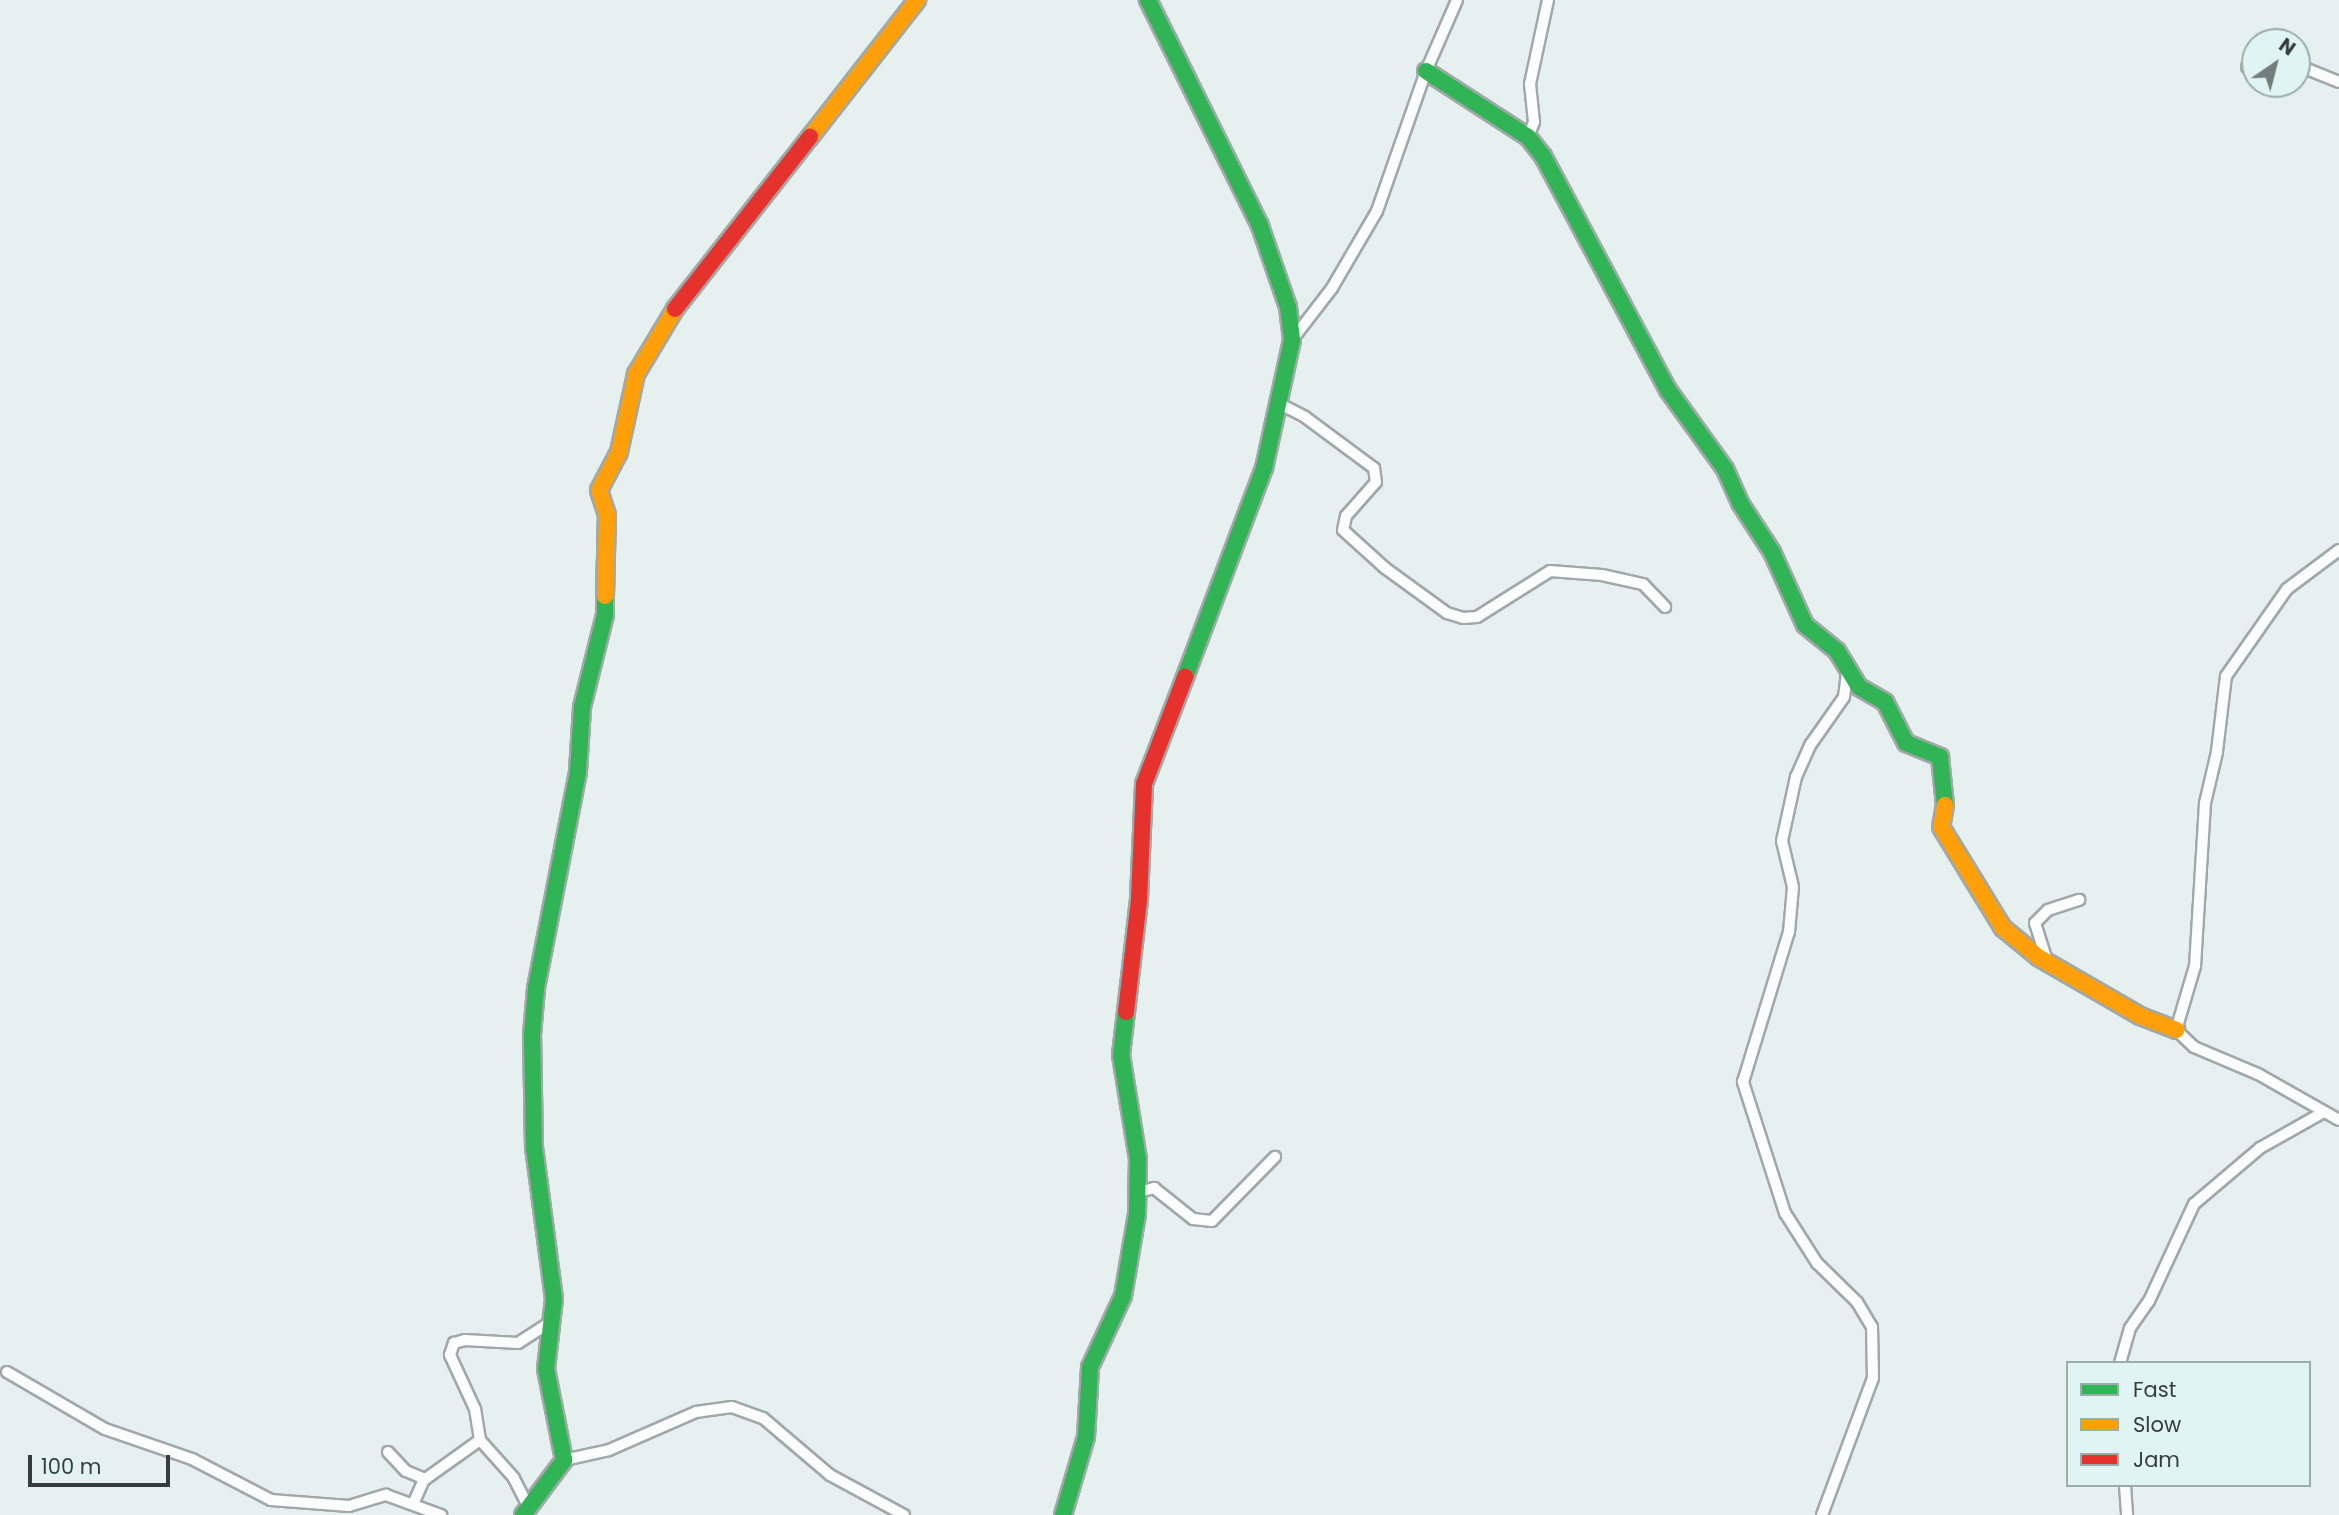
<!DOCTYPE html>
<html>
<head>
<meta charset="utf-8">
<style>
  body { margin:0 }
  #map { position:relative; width:2339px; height:1515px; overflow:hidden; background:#e5f0ef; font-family:Poppins,sans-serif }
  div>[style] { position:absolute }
  .roads { filter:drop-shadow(2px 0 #a0a8a8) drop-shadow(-2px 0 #a0a8a8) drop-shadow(0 2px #a0a8a8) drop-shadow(0 -2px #a0a8a8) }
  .street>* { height:10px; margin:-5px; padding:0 5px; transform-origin:5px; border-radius:5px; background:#fbfdfd }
  .fast>* { height:16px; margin:-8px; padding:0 8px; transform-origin:8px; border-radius:8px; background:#30b455 }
  .slow>* { height:16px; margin:-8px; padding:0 8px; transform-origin:8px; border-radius:8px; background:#ff9f0a }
  .jam>* { height:16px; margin:-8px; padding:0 8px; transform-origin:8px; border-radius:8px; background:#e5322d }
  span { translate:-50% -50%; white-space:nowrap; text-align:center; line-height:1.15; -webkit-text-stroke:7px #e0f5f3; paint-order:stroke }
  .legend { position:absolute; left:2066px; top:1361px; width:245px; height:126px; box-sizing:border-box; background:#e0f5f3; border:2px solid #9cacaa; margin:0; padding:9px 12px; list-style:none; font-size:21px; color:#353e3d }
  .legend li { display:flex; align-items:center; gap:14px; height:35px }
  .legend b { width:35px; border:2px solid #9cacaa }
  .north { position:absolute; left:2241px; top:28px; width:70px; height:70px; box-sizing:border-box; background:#e0f5f3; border:2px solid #9cacaa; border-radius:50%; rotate:35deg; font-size:19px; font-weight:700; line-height:28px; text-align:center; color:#353e3d }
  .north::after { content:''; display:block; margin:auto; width:24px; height:32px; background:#737c7b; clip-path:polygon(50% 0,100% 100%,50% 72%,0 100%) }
  .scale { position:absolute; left:28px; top:1455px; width:142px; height:32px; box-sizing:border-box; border:4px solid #353e3d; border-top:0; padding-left:9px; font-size:21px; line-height:24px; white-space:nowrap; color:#353e3d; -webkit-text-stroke:5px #e0f5f3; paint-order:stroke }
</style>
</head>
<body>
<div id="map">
  <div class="roads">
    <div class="street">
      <div style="left:2297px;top:65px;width:45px;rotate:22deg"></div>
      <div style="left:2247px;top:67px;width:9px;rotate:-32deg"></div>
      <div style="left:1528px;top:137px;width:16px;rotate:-68deg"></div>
      <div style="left:1534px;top:122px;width:38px;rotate:-96deg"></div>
      <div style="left:1530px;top:84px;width:86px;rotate:-77.9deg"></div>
      <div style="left:1292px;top:340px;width:66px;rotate:-52.4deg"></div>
      <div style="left:1332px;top:288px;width:89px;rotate:-59.7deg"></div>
      <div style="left:1377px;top:211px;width:148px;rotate:-70.7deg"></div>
      <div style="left:1426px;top:71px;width:77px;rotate:-66.4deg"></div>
      <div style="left:1278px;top:403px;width:30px;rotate:27deg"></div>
      <div style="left:1305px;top:417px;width:86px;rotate:36.5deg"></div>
      <div style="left:1374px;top:468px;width:14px;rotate:82deg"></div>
      <div style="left:1376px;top:482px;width:45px;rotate:131.4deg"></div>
      <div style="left:1346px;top:516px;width:14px;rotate:102deg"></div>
      <div style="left:1343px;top:530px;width:57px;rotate:42.1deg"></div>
      <div style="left:1385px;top:568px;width:77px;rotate:36deg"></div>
      <div style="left:1447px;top:613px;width:17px;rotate:17deg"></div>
      <div style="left:1463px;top:618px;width:14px;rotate:-4deg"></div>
      <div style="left:1477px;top:617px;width:86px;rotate:-32.2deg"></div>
      <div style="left:1550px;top:571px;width:52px;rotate:4.4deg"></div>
      <div style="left:1602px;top:575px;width:42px;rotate:12.4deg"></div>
      <div style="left:1643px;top:584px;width:32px;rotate:46deg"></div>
      <div style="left:2339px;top:550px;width:65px;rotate:143.1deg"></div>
      <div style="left:2287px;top:589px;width:106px;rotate:125deg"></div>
      <div style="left:2226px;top:676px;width:77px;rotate:96.8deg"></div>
      <div style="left:2217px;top:752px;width:52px;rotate:103.2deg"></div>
      <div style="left:2205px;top:803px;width:163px;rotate:93.5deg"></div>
      <div style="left:2195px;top:966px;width:67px;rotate:106.5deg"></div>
      <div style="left:2176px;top:1030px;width:25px;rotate:43deg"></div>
      <div style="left:2194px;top:1047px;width:69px;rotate:22.9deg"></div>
      <div style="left:2258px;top:1074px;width:93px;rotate:29.6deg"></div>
      <div style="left:2048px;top:964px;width:43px;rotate:-107.6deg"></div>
      <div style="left:2035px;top:923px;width:18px;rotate:-45deg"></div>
      <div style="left:2048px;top:910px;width:33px;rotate:-18deg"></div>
      <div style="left:1139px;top:1192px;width:16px;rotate:-15deg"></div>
      <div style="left:1154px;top:1188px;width:50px;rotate:38.5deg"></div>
      <div style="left:1193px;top:1219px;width:19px;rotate:6deg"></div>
      <div style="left:1212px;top:1221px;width:90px;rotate:-45.5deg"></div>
      <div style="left:2120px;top:1363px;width:36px;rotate:-74deg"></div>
      <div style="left:2130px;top:1328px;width:33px;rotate:-55deg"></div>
      <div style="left:2149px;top:1301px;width:107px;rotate:-65.1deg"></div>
      <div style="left:2194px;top:1204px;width:87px;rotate:-40.3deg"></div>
      <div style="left:2260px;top:1148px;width:73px;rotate:-29.4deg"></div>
      <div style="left:7px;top:1372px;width:113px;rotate:30.2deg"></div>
      <div style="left:105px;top:1429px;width:92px;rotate:19deg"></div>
      <div style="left:192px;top:1459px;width:89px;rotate:27.4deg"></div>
      <div style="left:271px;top:1500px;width:78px;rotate:4.4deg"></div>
      <div style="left:349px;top:1506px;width:39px;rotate:-17deg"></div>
      <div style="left:386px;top:1495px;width:59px;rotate:20deg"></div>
      <div style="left:388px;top:1452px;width:26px;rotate:47deg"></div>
      <div style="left:406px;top:1471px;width:21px;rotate:23deg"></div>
      <div style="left:564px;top:1460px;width:46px;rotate:-12.5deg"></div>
      <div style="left:609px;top:1450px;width:95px;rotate:-23.6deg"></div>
      <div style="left:696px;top:1412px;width:36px;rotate:-8deg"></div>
      <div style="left:732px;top:1407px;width:33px;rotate:20deg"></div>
      <div style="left:763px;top:1418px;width:88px;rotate:40.4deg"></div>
      <div style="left:830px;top:1475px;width:84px;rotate:28.4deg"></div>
      <div style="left:2125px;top:1485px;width:30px;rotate:86deg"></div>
      <div style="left:414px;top:1502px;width:24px;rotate:-66deg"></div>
      <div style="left:424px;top:1480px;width:69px;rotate:-35.5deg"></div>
      <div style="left:529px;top:1508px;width:34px;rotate:-117deg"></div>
      <div style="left:514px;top:1478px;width:51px;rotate:-131.8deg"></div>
      <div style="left:480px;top:1440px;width:31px;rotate:-99deg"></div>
      <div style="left:475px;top:1409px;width:60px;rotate:-114.8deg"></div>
      <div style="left:450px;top:1355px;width:13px;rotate:-72deg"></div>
      <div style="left:454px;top:1343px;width:11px;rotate:-15deg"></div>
      <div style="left:465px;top:1340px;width:53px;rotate:3.2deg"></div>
      <div style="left:518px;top:1343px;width:43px;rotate:-32.6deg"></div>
      <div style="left:1822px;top:1515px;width:146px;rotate:-69.6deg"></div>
      <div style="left:1873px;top:1378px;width:51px;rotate:-91.1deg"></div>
      <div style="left:1872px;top:1327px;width:29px;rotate:-121deg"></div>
      <div style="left:1857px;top:1302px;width:56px;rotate:-135.7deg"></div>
      <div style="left:1817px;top:1263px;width:59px;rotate:-122.6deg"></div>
      <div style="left:1785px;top:1213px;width:138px;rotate:-107.8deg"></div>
      <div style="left:1743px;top:1082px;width:157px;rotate:-73deg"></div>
      <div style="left:1789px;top:932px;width:45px;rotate:-84.9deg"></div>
      <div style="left:1793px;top:887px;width:47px;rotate:-103.4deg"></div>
      <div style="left:1782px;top:841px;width:66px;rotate:-77.7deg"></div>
      <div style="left:1796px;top:777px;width:36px;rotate:-66deg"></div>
      <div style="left:1811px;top:744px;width:57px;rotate:-54.9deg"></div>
      <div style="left:1844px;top:697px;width:24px;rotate:-83deg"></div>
    </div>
    <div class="fast">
      <div style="left:1148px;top:0;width:252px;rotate:63.6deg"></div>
      <div style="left:1260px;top:226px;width:86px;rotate:70.9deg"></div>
      <div style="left:1288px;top:307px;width:33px;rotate:83deg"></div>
      <div style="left:1292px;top:340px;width:131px;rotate:102.3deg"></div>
      <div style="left:1264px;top:468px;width:223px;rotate:110.7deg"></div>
      <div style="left:1426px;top:71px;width:121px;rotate:32.9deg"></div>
      <div style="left:1528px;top:137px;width:24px;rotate:52deg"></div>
      <div style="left:1543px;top:156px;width:265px;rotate:61.9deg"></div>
      <div style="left:1668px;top:390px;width:97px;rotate:54.2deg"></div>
      <div style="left:1725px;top:469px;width:37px;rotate:66deg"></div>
      <div style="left:1740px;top:503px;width:59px;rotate:56.9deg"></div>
      <div style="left:1772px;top:552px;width:80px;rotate:65.7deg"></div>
      <div style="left:1805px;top:625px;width:41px;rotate:39.1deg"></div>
      <div style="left:1837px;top:651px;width:42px;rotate:58.6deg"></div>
      <div style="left:1859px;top:687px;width:30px;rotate:30deg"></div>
      <div style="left:1885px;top:702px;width:46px;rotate:62.9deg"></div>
      <div style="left:1906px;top:743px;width:37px;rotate:22deg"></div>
      <div style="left:1940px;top:757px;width:48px;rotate:84.1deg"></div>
      <div style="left:523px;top:1515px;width:69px;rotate:-53.3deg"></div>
      <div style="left:564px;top:1460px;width:93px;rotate:-101.2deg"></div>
      <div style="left:546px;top:1369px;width:70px;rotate:-83.5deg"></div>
      <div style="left:554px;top:1299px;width:152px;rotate:-97.5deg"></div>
      <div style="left:534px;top:1148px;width:113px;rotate:-91deg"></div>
      <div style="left:532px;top:1035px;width:47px;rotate:-85.1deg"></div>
      <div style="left:536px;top:988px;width:221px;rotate:-79deg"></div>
      <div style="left:578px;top:771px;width:64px;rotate:-86.4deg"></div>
      <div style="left:582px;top:707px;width:95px;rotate:-76deg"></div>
      <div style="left:605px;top:615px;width:19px;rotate:-90deg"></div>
      <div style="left:1063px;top:1515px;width:81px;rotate:-73.6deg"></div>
      <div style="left:1086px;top:1437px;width:70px;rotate:-86.7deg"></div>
      <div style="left:1090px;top:1367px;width:78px;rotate:-65.1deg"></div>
      <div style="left:1123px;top:1296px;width:83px;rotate:-80.3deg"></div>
      <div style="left:1137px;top:1214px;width:55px;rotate:-89deg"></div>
      <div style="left:1138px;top:1159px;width:105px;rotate:-99.3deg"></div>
      <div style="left:1121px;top:1055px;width:43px;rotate:-83.4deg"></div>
    </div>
    <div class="slow">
      <div style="left:810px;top:137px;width:174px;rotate:-52deg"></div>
      <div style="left:605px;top:596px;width:81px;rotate:-88.6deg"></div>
      <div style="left:607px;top:515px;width:26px;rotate:-108deg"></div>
      <div style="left:599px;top:490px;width:43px;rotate:-62.2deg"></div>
      <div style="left:619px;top:452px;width:80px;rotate:-77.7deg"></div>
      <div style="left:636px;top:374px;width:76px;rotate:-59deg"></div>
      <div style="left:1945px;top:805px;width:22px;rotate:100deg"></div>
      <div style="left:1941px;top:827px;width:119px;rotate:58.5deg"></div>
      <div style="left:2003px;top:928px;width:45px;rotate:39.6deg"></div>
      <div style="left:2038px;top:957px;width:118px;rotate:30deg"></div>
      <div style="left:2140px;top:1016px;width:39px;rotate:21deg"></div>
    </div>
    <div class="jam">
      <div style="left:675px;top:309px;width:219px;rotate:-51.9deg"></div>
      <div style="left:1126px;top:1012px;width:114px;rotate:-83.4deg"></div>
      <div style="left:1139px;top:899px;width:115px;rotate:-87.5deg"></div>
      <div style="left:1144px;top:784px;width:115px;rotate:-69deg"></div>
    </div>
  </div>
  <ul class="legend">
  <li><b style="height:9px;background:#30b455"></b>Fast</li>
  <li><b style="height:9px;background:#ff9f0a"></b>Slow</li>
  <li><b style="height:9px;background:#e5322d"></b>Jam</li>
  </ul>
  <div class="north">N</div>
  <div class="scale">100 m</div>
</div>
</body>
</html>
